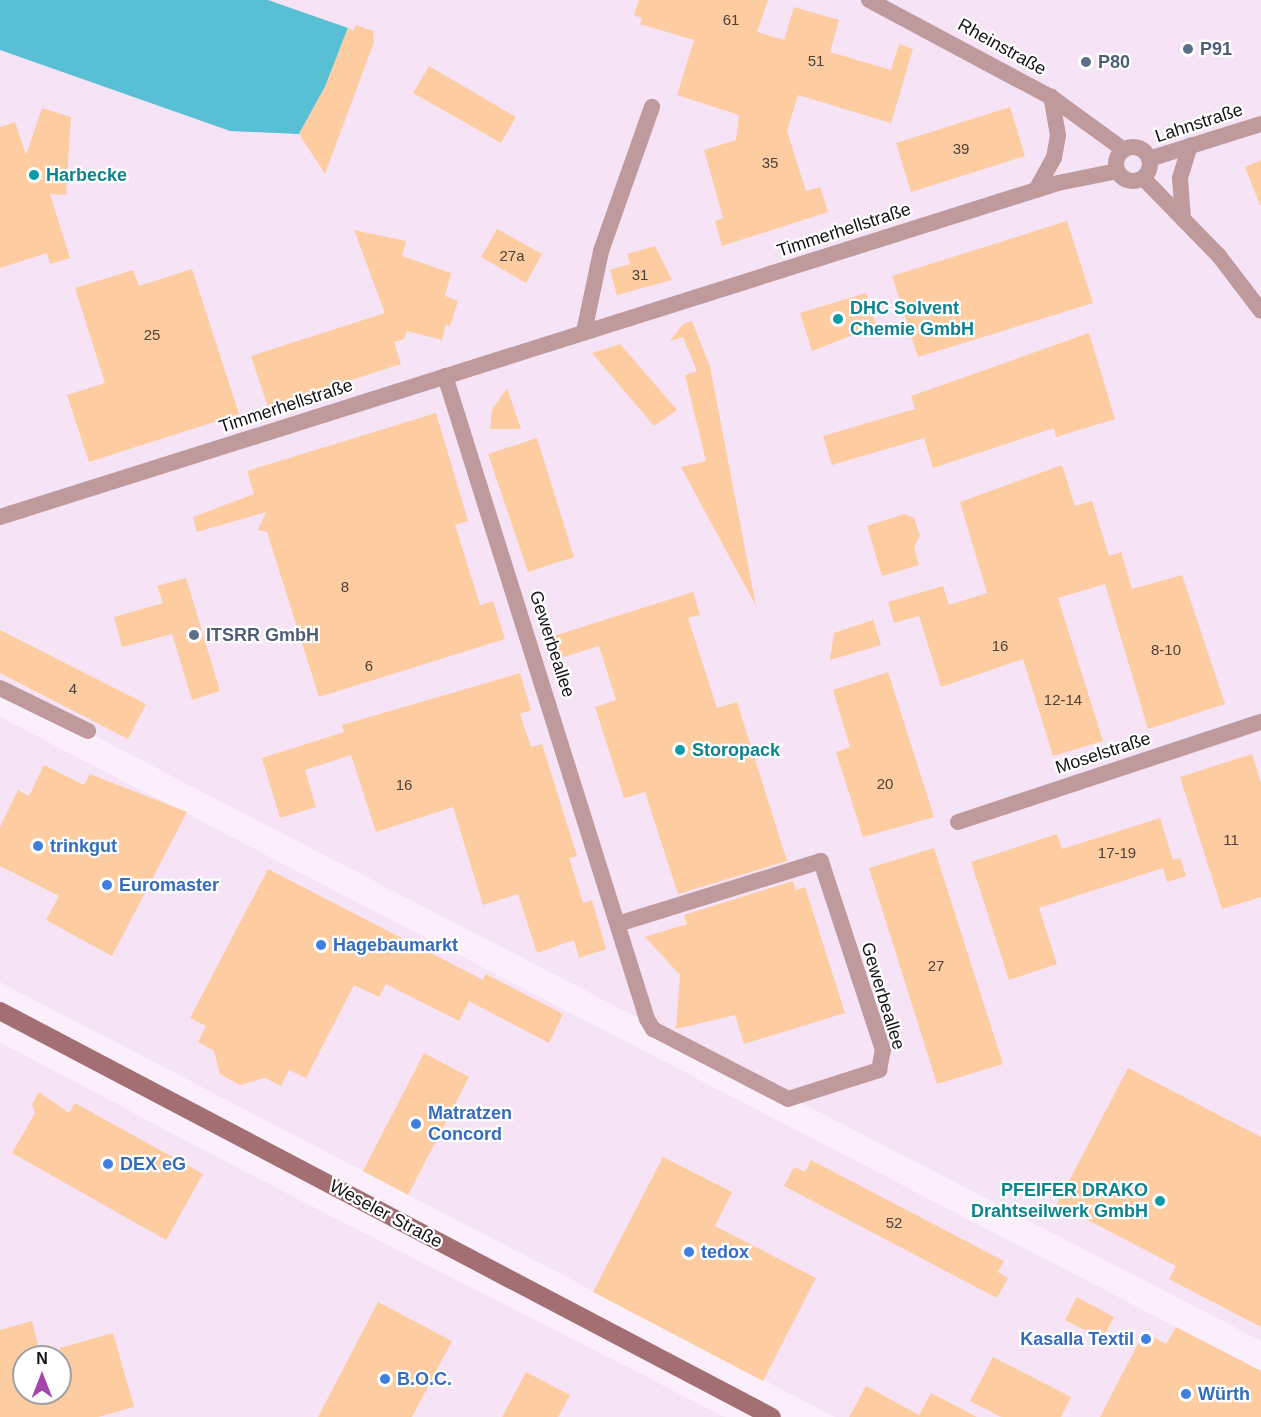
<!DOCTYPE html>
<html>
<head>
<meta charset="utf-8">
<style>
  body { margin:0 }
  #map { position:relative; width:1261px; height:1417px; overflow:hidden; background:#faeffb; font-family:Arial,sans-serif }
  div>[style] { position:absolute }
  .built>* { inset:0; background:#f6e4f6 }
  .water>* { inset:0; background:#59bfd4 }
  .building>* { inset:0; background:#fdcca1 }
  .minor>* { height:16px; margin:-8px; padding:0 8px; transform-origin:8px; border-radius:8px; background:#bf9a9d }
  .minor>.ring { margin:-8px; padding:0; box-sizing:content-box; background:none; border:16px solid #bf9a9d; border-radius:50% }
  .secondary>* { height:18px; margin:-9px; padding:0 9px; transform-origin:9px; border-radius:9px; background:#a36f73 }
  .dots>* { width:16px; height:16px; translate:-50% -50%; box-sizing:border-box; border:3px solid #fff; border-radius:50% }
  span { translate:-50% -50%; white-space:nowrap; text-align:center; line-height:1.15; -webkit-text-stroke:4.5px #fff; paint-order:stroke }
  .number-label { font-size:15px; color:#4f4039 }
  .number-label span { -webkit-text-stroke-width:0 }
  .street-label { font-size:18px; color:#151216 }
  .service-label { font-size:18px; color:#4e5e75; font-weight:700 }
  .left { translate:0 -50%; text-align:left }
  .culture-label { font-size:18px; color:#0d838f; font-weight:700 }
  .right { translate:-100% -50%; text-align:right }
  .shop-label { font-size:18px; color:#366cbe; font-weight:700 }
  .north { position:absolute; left:12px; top:1345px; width:60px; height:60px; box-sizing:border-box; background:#fff; border:2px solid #a1a0a2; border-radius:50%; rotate:0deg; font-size:16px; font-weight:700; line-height:24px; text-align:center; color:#151216 }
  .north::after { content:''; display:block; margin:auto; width:21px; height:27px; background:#a544ab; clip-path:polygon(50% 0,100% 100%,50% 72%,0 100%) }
</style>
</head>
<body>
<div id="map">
  <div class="built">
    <div style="clip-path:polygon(268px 0,1261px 0,1261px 1341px,0 687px,0 50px,229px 131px,347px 28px)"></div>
    <div style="clip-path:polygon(0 717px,1261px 1371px,1261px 1417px,835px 1417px,0 982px)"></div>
    <div style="clip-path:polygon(evenodd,0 1042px,249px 1174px,725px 1417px,0 1417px,0 1042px,24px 1357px,60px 1357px,60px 1393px,24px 1393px,24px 1357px)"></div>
  </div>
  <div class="water">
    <div style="clip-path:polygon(0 0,268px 0,348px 28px,325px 87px,299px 134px,230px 131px,0 50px)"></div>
  </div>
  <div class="building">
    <div style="clip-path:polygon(639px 0,768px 0,757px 32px,784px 40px,794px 7px,839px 20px,830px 52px,891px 70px,899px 44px,913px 49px,891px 123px,798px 95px,787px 131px,806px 191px,820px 187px,828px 212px,722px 246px,715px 221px,723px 218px,704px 150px,736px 140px,739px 115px,677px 95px,694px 40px,640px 24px,642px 18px,634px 15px)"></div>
    <div style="clip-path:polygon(356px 25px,373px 31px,374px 42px,325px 174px,299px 134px,325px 87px,348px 28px,353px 31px)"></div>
    <div style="clip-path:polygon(429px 66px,516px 117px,501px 143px,413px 93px)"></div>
    <div style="clip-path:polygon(1010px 107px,1025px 156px,911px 192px,896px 143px)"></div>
    <div style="clip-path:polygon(42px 108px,71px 117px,66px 195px,50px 194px,70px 258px,50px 264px,47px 253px,0 268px,0 127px,15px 122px,26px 155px)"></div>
    <div style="clip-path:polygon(1261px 160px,1261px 205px,1260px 205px,1245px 167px)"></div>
    <div style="clip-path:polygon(1067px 221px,1093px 303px,918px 357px,892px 276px)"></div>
    <div style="clip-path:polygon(497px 229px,542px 254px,526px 283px,481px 257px)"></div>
    <div style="clip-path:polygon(354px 230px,406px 241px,402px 256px,451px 273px,445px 296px,458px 301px,450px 326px,446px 324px,442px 340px,407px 331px,404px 339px,394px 342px,401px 364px,268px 407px,251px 356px,385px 313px)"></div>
    <div style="clip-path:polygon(655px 246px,672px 280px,617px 295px,610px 270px,630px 264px,627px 254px)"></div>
    <div style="clip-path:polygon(192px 269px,239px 414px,89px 462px,67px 395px,105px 383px,75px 288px,133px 270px,139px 286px)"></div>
    <div style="clip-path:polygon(866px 293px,876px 326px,812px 351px,800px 313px)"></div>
    <div style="clip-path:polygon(692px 321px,710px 367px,756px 606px,681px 467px,706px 461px,685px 375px,697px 371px,683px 337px,670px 341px,683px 324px)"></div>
    <div style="clip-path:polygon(1089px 333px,1115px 419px,1056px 437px,1054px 428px,933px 468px,924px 438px,832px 465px,823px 436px,915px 409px,911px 396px)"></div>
    <div style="clip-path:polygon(620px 344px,677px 410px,654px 426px,592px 353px)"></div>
    <div style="clip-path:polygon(507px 388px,521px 429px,490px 429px,492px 410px)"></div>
    <div style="clip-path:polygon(436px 413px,468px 521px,455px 525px,480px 605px,493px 601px,505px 639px,319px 697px,267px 532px,258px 530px,266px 512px,197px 532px,193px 517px,254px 494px,247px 471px)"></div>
    <div style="clip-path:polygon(537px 438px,574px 557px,528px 572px,488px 454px)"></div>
    <div style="clip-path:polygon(1062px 465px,1075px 506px,1092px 501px,1109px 556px,1121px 552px,1132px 589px,1182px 575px,1225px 704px,1148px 729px,1105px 584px,1058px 598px,1103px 741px,1053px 756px,1023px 659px,941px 687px,919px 616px,894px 623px,888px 602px,943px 586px,949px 605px,987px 593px,960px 502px)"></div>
    <div style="clip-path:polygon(904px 514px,914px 518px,920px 536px,914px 547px,919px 565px,882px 576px,867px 526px)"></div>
    <div style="clip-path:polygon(186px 578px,220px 691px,192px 700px,172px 634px,122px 647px,114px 617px,163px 603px,157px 586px)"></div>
    <div style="clip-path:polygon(693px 592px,700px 615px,688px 618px,717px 708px,737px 702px,787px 861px,678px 894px,645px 792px,624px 798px,595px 707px,616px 700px,599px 646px,554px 660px,547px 638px)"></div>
    <div style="clip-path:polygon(873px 620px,881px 645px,830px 660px,834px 633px)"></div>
    <div style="clip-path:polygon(0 630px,146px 704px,128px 739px,0 673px)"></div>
    <div style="clip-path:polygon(888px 672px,934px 817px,863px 837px,836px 752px,850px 747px,833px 690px)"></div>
    <div style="clip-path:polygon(520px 673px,531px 710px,520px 714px,531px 747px,542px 744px,577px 856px,569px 858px,583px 903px,592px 900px,606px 949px,579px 958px,574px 940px,537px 953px,518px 894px,483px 905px,453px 807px,376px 832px,351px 755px,305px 770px,316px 807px,280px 818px,262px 758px,344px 732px,342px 725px)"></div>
    <div style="clip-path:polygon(1252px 754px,1261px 783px,1261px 897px,1222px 909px,1180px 777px)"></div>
    <div style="clip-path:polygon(44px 765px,84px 785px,90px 774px,187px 812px,112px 956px,46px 920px,59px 896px,0 866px,0 827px,18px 790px,29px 796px)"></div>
    <div style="clip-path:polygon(1160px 818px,1173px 860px,1180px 858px,1186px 876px,1167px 882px,1163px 868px,1039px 908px,1057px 964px,1009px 980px,971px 862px,1057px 834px,1062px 849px)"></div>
    <div style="clip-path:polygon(934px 848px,1003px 1064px,937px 1084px,869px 868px)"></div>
    <div style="clip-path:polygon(268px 869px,483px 980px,486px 974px,563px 1014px,549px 1043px,469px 1001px,459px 1021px,386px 984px,379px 997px,354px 985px,306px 1078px,289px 1070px,281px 1086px,265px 1078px,240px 1085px,220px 1074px,214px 1051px,198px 1042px,206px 1026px,190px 1018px)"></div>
    <div style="clip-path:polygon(793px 881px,796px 890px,805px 887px,845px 1013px,744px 1044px,735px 1015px,676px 1029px,680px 975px,645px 937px,687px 924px,684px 915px)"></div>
    <div style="clip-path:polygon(424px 1053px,469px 1077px,408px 1195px,363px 1171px)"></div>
    <div style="clip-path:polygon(1128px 1068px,1261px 1137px,1261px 1327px,1169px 1279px,1176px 1266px,1057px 1204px)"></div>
    <div style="clip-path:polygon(39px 1092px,69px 1113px,75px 1103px,203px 1174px,166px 1240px,12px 1153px,35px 1113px,32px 1104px)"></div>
    <div style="clip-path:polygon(663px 1157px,732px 1192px,715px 1226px,816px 1278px,763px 1381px,593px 1292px)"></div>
    <div style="clip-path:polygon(811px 1160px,1004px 1261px,998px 1272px,1008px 1278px,997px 1298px,784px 1186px,794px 1167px,805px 1172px)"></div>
    <div style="clip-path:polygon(1077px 1297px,1114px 1317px,1102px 1339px,1065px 1320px)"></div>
    <div style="clip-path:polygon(378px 1302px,452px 1341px,412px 1417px,318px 1417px)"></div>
    <div style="clip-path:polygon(32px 1321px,41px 1357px,24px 1357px,24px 1393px,60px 1393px,60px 1348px,113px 1333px,134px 1407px,98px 1417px,0 1417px,0 1330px)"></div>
    <div style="clip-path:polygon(1176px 1327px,1261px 1371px,1261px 1417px,1100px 1417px,1144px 1332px,1166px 1344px)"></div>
    <div style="clip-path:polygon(993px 1357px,1071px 1397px,1061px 1417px,1001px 1417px,970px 1401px)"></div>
    <div style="clip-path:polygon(526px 1372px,570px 1395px,558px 1417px,502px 1417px)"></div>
    <div style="clip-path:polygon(866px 1386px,919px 1415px,931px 1393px,977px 1417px,849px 1417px)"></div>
  </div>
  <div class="minor">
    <div style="left:869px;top:0;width:206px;rotate:28.1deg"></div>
    <div style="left:1051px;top:97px;width:90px;rotate:36deg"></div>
    <div class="ring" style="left:1116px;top:147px;width:18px;height:18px"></div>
    <div style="left:1149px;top:159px;width:117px;rotate:-17.4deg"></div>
    <div style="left:1143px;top:178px;width:109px;rotate:45.7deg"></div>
    <div style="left:1219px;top:256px;width:69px;rotate:52.6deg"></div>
    <div style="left:1036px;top:190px;width:37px;rotate:-61deg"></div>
    <div style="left:1054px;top:158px;width:23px;rotate:-80deg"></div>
    <div style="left:1058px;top:135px;width:39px;rotate:-100deg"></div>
    <div style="left:1183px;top:219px;width:41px;rotate:-94.2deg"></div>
    <div style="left:1180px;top:178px;width:34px;rotate:-73deg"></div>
    <div style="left:584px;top:332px;width:83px;rotate:-78.1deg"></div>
    <div style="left:601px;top:251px;width:153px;rotate:-70.5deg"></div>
    <div style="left:445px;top:376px;width:674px;rotate:72.56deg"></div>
    <div style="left:647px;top:1019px;width:12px;rotate:59deg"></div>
    <div style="left:653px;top:1029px;width:152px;rotate:27.4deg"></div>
    <div style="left:788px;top:1099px;width:96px;rotate:-17.7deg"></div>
    <div style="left:879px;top:1070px;width:20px;rotate:-79deg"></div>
    <div style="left:883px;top:1050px;width:199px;rotate:-108.2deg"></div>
    <div style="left:821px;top:861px;width:213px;rotate:162.8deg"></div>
    <div style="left:0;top:517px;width:1109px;rotate:-17.52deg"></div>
    <div style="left:1058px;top:183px;width:60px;rotate:-11.5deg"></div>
    <div style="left:0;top:688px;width:98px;rotate:26deg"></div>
    <div style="left:958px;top:822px;width:319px;rotate:-18.3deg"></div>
  </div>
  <div class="secondary">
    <div style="left:0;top:1011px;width:872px;rotate:27.74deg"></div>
  </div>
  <div class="dots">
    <div style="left:1188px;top:49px;background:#5c6f8a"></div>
    <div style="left:1086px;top:62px;background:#5c6f8a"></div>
    <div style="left:34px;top:175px;background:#0f9aa8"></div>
    <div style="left:838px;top:319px;background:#0f9aa8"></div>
    <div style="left:194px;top:635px;background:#5c6f8a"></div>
    <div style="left:680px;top:750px;background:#0f9aa8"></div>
    <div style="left:38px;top:846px;background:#3f7fe0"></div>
    <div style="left:107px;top:885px;background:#3f7fe0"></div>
    <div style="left:321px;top:945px;background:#3f7fe0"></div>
    <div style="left:416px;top:1124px;background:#3f7fe0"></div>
    <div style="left:108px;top:1164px;background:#3f7fe0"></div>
    <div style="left:1160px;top:1201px;background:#0f9aa8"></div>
    <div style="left:689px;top:1252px;background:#3f7fe0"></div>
    <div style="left:1146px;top:1339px;background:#3f7fe0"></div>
    <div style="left:385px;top:1379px;background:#3f7fe0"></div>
    <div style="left:1186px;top:1394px;background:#3f7fe0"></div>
  </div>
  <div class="number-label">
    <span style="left:731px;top:20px">61</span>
    <span style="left:816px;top:61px">51</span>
    <span style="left:961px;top:149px">39</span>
    <span style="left:770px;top:163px">35</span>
    <span style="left:512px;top:256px">27a</span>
    <span style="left:640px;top:275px">31</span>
    <span style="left:152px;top:335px">25</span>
    <span style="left:345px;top:587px">8</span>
    <span style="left:1000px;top:646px">16</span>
    <span style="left:1166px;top:650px">8-10</span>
    <span style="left:369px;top:666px">6</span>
    <span style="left:73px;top:689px">4</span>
    <span style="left:1063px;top:700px">12-14</span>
    <span style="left:885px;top:784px">20</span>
    <span style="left:404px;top:785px">16</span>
    <span style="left:1231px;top:840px">11</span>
    <span style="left:1117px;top:853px">17-19</span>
    <span style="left:936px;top:966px">27</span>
    <span style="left:894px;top:1223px">52</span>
  </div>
  <div class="street-label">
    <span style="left:1002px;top:47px;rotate:29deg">Rheinstraße</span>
    <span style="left:1199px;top:123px;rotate:-18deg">Lahnstraße</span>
    <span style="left:844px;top:230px;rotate:-18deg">Timmerhellstraße</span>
    <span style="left:286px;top:406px;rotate:-18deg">Timmerhellstraße</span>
    <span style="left:552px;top:644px;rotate:72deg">Gewerbeallee</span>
    <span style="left:1103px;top:753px;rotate:-18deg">Moselstraße</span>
    <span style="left:883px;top:996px;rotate:73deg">Gewerbeallee</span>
    <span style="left:386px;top:1214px;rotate:28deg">Weseler Straße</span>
  </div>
  <div class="service-label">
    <span class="left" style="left:1200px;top:49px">P91</span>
    <span class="left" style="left:1098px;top:62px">P80</span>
    <span class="left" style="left:206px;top:635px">ITSRR GmbH</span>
  </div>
  <div class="culture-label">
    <span class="left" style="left:46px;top:175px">Harbecke</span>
    <span class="left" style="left:850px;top:319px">DHC Solvent<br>Chemie GmbH</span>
    <span class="left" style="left:692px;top:750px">Storopack</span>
    <span class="right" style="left:1148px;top:1201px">PFEIFER DRAKO<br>Drahtseilwerk GmbH</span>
  </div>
  <div class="shop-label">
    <span class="left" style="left:50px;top:846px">trinkgut</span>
    <span class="left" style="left:119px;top:885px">Euromaster</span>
    <span class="left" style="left:333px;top:945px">Hagebaumarkt</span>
    <span class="left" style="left:428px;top:1124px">Matratzen<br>Concord</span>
    <span class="left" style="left:120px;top:1164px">DEX eG</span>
    <span class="left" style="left:701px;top:1252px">tedox</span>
    <span class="right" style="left:1134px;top:1339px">Kasalla Textil</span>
    <span class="left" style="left:397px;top:1379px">B.O.C.</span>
    <span class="left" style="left:1198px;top:1394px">Würth</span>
  </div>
  <div class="north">N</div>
</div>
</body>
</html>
